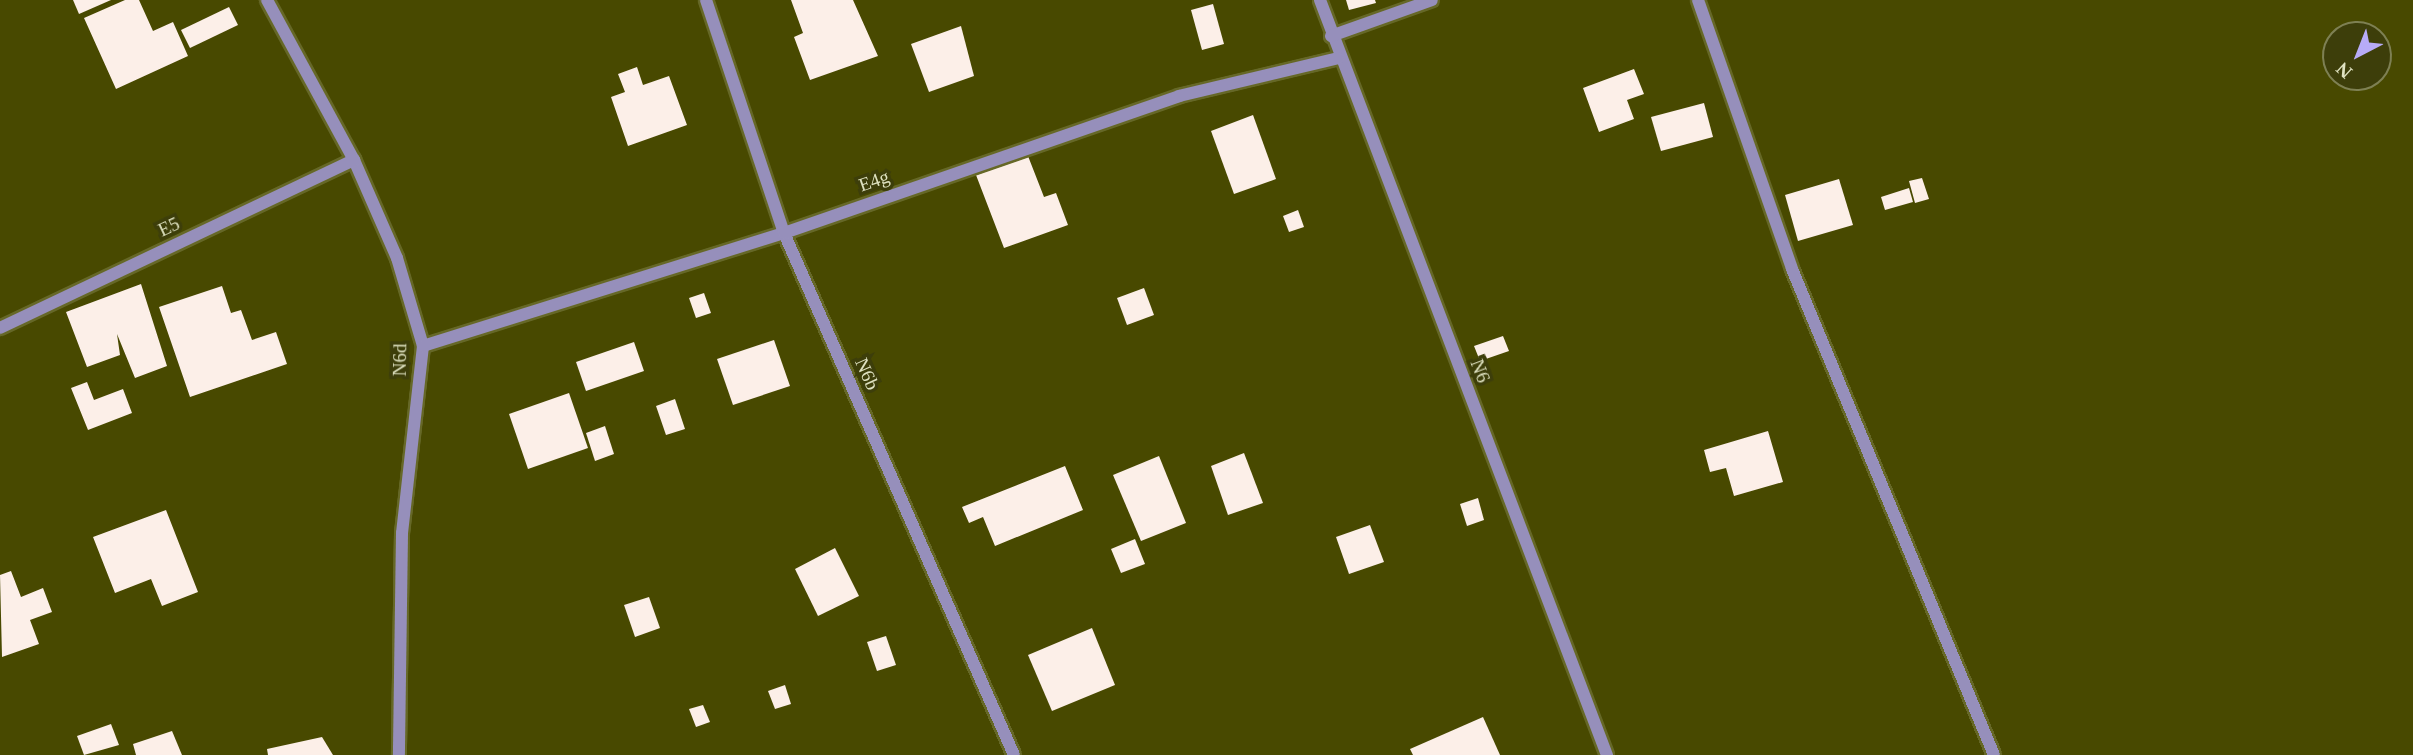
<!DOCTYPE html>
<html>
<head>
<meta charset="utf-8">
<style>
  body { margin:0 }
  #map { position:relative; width:2413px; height:755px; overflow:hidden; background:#484900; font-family:Georgia,serif }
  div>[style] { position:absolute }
  .building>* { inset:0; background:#fcefe8 }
  .roads { filter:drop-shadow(2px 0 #666827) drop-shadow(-2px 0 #666827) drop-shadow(0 2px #666827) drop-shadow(0 -2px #666827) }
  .minor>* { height:12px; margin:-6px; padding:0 6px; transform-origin:6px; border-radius:6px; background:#968fbb }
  span { translate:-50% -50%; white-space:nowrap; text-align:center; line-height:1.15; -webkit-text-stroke:7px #3d3e0a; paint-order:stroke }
  .street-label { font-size:19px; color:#dfe2c1 }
  .north { position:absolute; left:2322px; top:21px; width:70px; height:70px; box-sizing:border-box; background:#3d3e0a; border:2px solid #7e8053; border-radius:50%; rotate:222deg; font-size:19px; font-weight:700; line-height:28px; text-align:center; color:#dfe2c1 }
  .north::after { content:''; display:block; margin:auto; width:24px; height:32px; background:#b7abf7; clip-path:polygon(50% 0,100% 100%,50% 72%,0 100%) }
</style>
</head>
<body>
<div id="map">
  <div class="building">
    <div style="clip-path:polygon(73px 0,111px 0,79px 14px)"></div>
    <div style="clip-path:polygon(125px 0,139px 0,153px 31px,173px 22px,188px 56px,116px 89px,84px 18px)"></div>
    <div style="clip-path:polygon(791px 0,853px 0,878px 56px,810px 80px,794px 37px,803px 33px)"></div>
    <div style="clip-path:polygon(1346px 0,1375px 0,1376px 3px,1349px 10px)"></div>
    <div style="clip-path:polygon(1213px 4px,1224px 44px,1202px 50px,1191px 10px)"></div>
    <div style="clip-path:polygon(229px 7px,238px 25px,190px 48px,181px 30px)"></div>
    <div style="clip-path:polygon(961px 26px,974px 76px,929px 92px,911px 44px)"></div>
    <div style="clip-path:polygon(637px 67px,643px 85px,669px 76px,687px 125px,628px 146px,611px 97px,625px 92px,618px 74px)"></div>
    <div style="clip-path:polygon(1634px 69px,1644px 94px,1627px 100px,1634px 119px,1599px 132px,1583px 88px)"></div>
    <div style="clip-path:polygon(1704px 103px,1713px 137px,1661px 151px,1651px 117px)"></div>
    <div style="clip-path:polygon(1253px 115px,1276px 179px,1234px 194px,1211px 131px)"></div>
    <div style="clip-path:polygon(1028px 156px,1044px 197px,1056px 193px,1068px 225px,1004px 248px,976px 175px)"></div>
    <div style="clip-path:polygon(1922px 178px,1929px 199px,1915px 203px,1909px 181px)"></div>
    <div style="clip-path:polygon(1839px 179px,1853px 225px,1798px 241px,1785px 195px)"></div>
    <div style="clip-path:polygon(1909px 188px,1913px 202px,1885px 210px,1881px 197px)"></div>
    <div style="clip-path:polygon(1298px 210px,1304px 227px,1289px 232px,1283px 216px)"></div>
    <div style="clip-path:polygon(141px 284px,167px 366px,135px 378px,117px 334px,120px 355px,87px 367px,66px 312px)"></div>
    <div style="clip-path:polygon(222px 286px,231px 313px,241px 310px,252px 340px,276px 332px,287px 364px,190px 397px,159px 307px)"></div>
    <div style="clip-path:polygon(1144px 288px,1154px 315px,1127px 325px,1117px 298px)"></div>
    <div style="clip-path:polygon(704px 293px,711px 313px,696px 318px,689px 298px)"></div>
    <div style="clip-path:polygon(1503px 336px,1509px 351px,1480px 361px,1474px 346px)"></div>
    <div style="clip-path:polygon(774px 340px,790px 386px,733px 405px,717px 359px)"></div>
    <div style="clip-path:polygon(634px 342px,644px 371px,586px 391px,576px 362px)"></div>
    <div style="clip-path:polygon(87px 382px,94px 400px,123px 389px,132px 413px,88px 430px,71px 388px)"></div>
    <div style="clip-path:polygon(569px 393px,588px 448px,528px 469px,509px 414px)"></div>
    <div style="clip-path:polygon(675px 399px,685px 429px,666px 435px,656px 406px)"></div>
    <div style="clip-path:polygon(605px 426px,614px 454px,595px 461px,586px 433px)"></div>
    <div style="clip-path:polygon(1768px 431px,1783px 482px,1734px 496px,1726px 468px,1710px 472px,1704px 450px)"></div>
    <div style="clip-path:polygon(1244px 453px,1263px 503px,1228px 515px,1211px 466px)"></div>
    <div style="clip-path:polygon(1159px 456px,1186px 523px,1141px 541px,1113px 475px)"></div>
    <div style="clip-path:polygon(1065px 466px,1083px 510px,995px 546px,983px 517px,969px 523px,962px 507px)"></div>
    <div style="clip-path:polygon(1478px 498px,1484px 520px,1467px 526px,1460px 504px)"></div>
    <div style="clip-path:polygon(166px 510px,198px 592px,162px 606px,151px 579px,115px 593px,93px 537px)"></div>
    <div style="clip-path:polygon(1370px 525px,1384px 562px,1349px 574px,1336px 537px)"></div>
    <div style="clip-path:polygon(1135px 539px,1145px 564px,1121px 573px,1111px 549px)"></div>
    <div style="clip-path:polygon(835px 548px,859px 596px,818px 616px,795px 569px)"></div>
    <div style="clip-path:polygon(11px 571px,21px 597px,43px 588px,52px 612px,30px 620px,39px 644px,2px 657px,0 575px)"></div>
    <div style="clip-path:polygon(649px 597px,660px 628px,635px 637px,624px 605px)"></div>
    <div style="clip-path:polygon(1092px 628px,1115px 685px,1052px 711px,1028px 655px)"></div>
    <div style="clip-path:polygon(886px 636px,896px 665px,877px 671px,867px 642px)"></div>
    <div style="clip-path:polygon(785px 685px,791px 704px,775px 709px,768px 691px)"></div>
    <div style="clip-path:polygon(703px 705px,710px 722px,696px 727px,689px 709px)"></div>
    <div style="clip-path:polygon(1483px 717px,1500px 755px,1413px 755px,1410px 749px)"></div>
    <div style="clip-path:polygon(111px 724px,119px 745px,84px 755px,77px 736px)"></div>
    <div style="clip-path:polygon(172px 731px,182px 755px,136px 755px,133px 744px)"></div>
    <div style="clip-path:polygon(322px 737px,333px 755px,268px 755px,267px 749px)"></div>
  </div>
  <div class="roads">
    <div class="minor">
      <div style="left:267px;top:0;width:182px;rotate:61.5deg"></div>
      <div style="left:354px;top:160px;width:107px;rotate:66.3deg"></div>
      <div style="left:397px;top:258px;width:92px;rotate:73.5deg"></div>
      <div style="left:423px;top:346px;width:188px;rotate:96.4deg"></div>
      <div style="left:402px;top:533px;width:222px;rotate:90.8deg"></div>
      <div style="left:706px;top:0;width:246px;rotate:71.5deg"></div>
      <div style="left:784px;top:233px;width:570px;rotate:66.22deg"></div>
      <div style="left:1320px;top:0;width:808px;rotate:69.19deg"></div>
      <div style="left:1698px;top:0;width:285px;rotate:70.7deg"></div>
      <div style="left:1792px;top:269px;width:526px;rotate:67.43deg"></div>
      <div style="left:1331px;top:36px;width:107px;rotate:-19.6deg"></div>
      <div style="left:0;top:328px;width:392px;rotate:-25.4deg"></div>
      <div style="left:423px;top:346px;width:378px;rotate:-17.4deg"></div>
      <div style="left:784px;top:233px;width:418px;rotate:-19.1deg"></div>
      <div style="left:1179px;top:96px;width:163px;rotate:-13.4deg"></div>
    </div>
  </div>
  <div class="street-label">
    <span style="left:874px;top:181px;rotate:-19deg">E4g</span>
    <span style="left:169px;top:227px;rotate:-25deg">E5</span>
    <span style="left:400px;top:360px;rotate:-89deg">N6d</span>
    <span style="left:1480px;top:371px;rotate:69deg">N6</span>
    <span style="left:867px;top:374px;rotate:66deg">N6b</span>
  </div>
  <div class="north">N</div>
</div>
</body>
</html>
